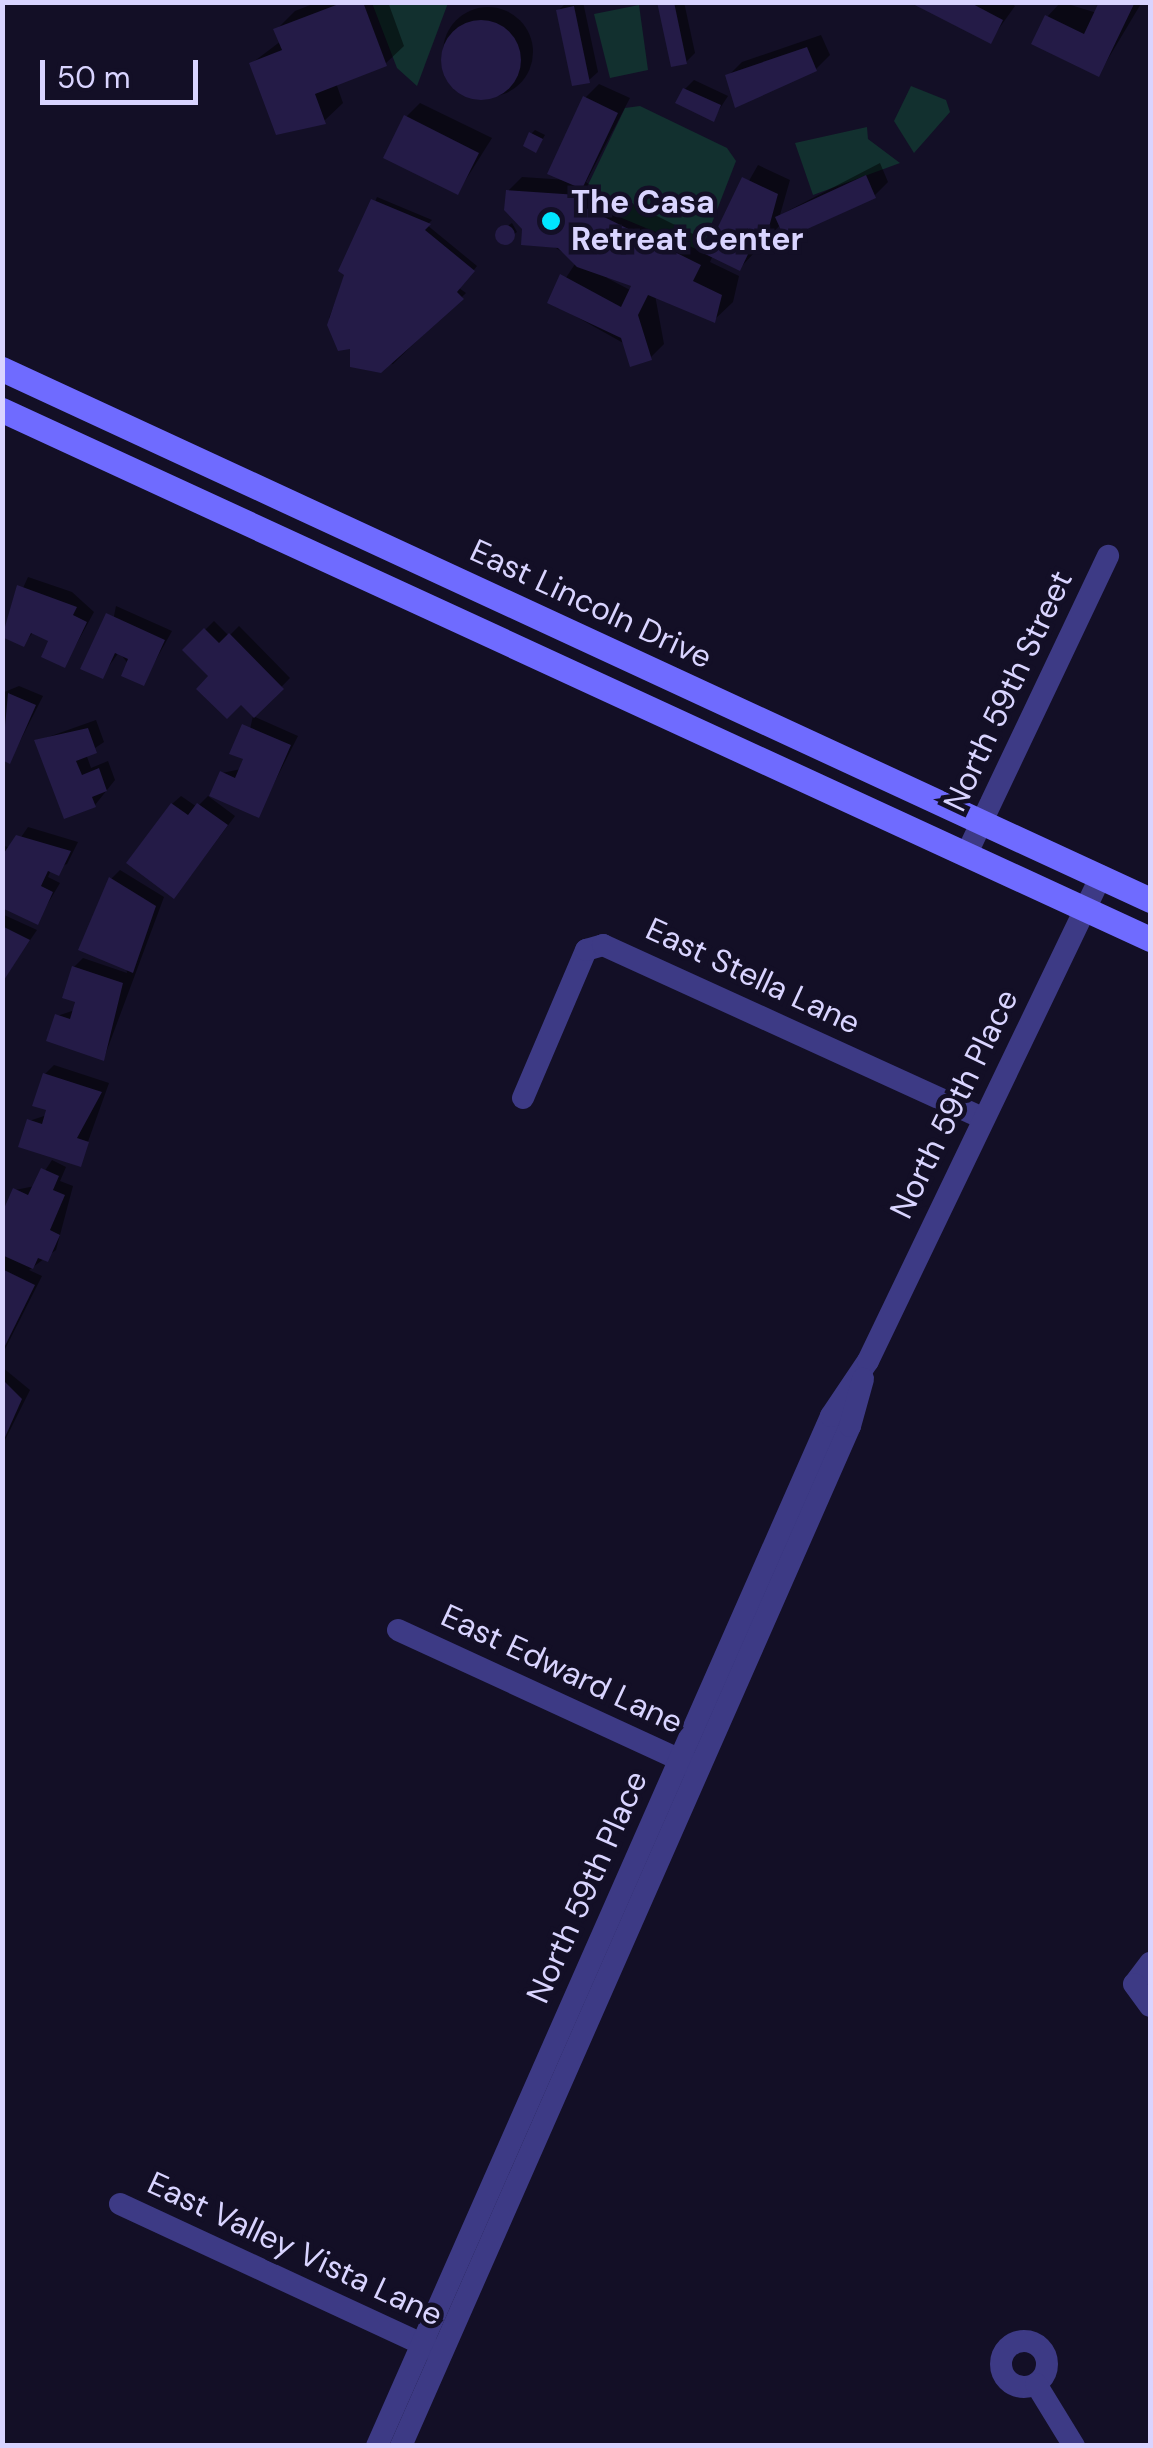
<!DOCTYPE html>
<html>
<head>
<meta charset="utf-8">
<style>
  body { margin:0 }
  #map { position:relative; width:1153px; height:2448px; overflow:hidden; background:#130f26; font-family:"DM Sans",sans-serif }
  div>[style] { position:absolute }
  .green>* { inset:0; background:#12302f }
  .shadow>* { inset:0; background:#0007 }
  .round { border-radius:50% }
  .building>* { inset:0; background:#241b47 }
  .street>* { height:22px; margin:-11px; padding:0 11px; transform-origin:11px; border-radius:11px; background:#3d3a85 }
  .street>.ring { margin:-11px; padding:0; box-sizing:content-box; background:none; border:22px solid #3d3a85; border-radius:50% }
  .secondary>* { height:25px; margin:-12.5px; padding:0 12.5px; transform-origin:12.5px; border-radius:12.5px; background:#6f6bff }
  .dots>* { width:28px; height:28px; translate:-50% -50%; box-sizing:border-box; border:5px solid #130f26; border-radius:50% }
  span { translate:-50% -50%; white-space:nowrap; text-align:center; line-height:1.15; -webkit-text-stroke:9px #130f26; paint-order:stroke }
  .poi-label { font-size:32px; color:#d9d4ff; font-weight:700 }
  .left { translate:0 -50%; text-align:left }
  .street-label { font-size:32px; color:#d9d4ff }
  .frame { position:absolute; inset:0; border:5px solid #d9d4ff; pointer-events:none }
  .scale { position:absolute; left:40px; top:60px; width:158px; height:45px; box-sizing:border-box; border:5px solid #d9d4ff; border-top:0; padding-left:12px; font-size:30px; line-height:35px; white-space:nowrap; color:#d9d4ff; -webkit-text-stroke:8px #130f26; paint-order:stroke }
</style>
</head>
<body>
<div id="map">
  <div class="green">
    <div style="clip-path:polygon(372px 3px,448px 3px,417px 86px,397px 68px)"></div>
    <div style="clip-path:polygon(639px 5px,648px 70px,610px 78px,594px 14px)"></div>
    <div style="clip-path:polygon(911px 86px,946px 100px,950px 112px,914px 153px,894px 121px)"></div>
    <div style="clip-path:polygon(640px 106px,727px 148px,736px 161px,701px 251px,605px 211px,588px 185px,625px 108px)"></div>
    <div style="clip-path:polygon(867px 127px,868px 139px,900px 163px,813px 195px,795px 143px)"></div>
  </div>
  <div class="shadow">
    <div style="clip-path:polygon(318px 2px,388px 2px,404px 46px,385px 64px,336px 83px,343px 103px,324px 121px,252px 63px,281px 41px,276px 30px,295px 11px)"></div>
    <div style="clip-path:polygon(567px 2px,583px 2px,598px 72px,589px 80px,559px 10px)"></div>
    <div style="clip-path:polygon(659px 2px,684px 2px,695px 53px,686px 62px)"></div>
    <div style="clip-path:polygon(914px 2px,1009px 2px,1015px 6px,990px 41px)"></div>
    <div style="clip-path:polygon(1061px 2px,1097px 13px,1102px 2px,1142px 2px,1099px 74px,1047px 17px)"></div>
    <div class="round" style="left:443px;top:7px;width:90px;height:90px"></div>
    <div style="clip-path:polygon(821px 35px,830px 55px,816px 69px,736px 104px,728px 76px,742px 62px)"></div>
    <div style="clip-path:polygon(694px 80px,728px 96px,713px 119px,685px 89px)"></div>
    <div style="clip-path:polygon(evenodd,599px 84px,630px 98px,586px 182px,605px 197px,601px 207px,613px 194px,713px 244px,758px 165px,790px 180px,780px 215px,880px 163px,888px 182px,874px 196px,781px 224px,740px 268px,713px 255px,710px 262px,739px 276px,733px 302px,714px 320px,655px 295px,664px 344px,650px 358px,550px 302px,577px 261px,525px 229px,508px 191px,522px 177px,567px 180px,585px 98px,599px 84px,609px 274px,635px 285px,632px 291px,607px 278px,609px 274px)"></div>
    <div style="clip-path:polygon(420px 103px,492px 138px,458px 192px,406px 117px)"></div>
    <div style="clip-path:polygon(535px 130px,545px 135px,536px 150px,531px 134px)"></div>
    <div style="clip-path:polygon(377px 197px,432px 220px,427px 225px,477px 266px,459px 288px,466px 293px,393px 364px,361px 368px,363px 354px,335px 342px,329px 318px)"></div>
    <div style="clip-path:polygon(512px 223px,517px 232px,502px 241px,498px 233px)"></div>
    <div style="clip-path:polygon(28px 577px,72px 592px,94px 612px,65px 665px,52px 640px,34px 631px,24px 644px,2px 634px)"></div>
    <div style="clip-path:polygon(116px 606px,172px 631px,143px 683px,119px 652px,102px 676px)"></div>
    <div style="clip-path:polygon(214px 621px,229px 636px,239px 626px,290px 678px,254px 715px,185px 650px)"></div>
    <div style="clip-path:polygon(19px 686px,43px 696px,10px 761px,2px 693px)"></div>
    <div style="clip-path:polygon(253px 716px,298px 736px,258px 815px,222px 773px,241px 769px)"></div>
    <div style="clip-path:polygon(96px 720px,104px 742px,86px 754px,91px 768px,108px 761px,115px 780px,95px 805px,37px 741px)"></div>
    <div style="clip-path:polygon(181px 796px,197px 807px,208px 796px,235px 816px,182px 887px,172px 804px)"></div>
    <div style="clip-path:polygon(28px 827px,78px 842px,67px 864px,51px 870px,48px 877px,60px 883px,37px 922px,2px 906px,2px 845px,13px 849px)"></div>
    <div style="clip-path:polygon(120px 870px,164px 897px,104px 1058px,57px 1016px,75px 1010px,74px 967px,83px 958px,127px 973px,111px 879px)"></div>
    <div style="clip-path:polygon(2px 914px,37px 930px,4px 978px,2px 977px)"></div>
    <div style="clip-path:polygon(54px 1065px,109px 1083px,80px 1164px,29px 1121px,47px 1115px,45px 1074px)"></div>
    <div style="clip-path:polygon(52px 1160px,66px 1167px,60px 1181px,73px 1186px,56px 1250px,29px 1270px,42px 1276px,2px 1355px,2px 1219px,15px 1190px,35px 1186px)"></div>
    <div style="clip-path:polygon(2px 1367px,30px 1390px,2px 1446px)"></div>
  </div>
  <div class="building">
    <div style="clip-path:polygon(344px 2px,363px 2px,387px 66px,315px 94px,326px 124px,276px 135px,249px 63px,282px 50px,273px 29px)"></div>
    <div style="clip-path:polygon(657px 2px,674px 2px,687px 64px,671px 67px)"></div>
    <div style="clip-path:polygon(909px 2px,969px 2px,1003px 20px,991px 44px)"></div>
    <div style="clip-path:polygon(1099px 2px,1135px 2px,1099px 77px,1031px 44px,1045px 15px,1084px 34px)"></div>
    <div style="clip-path:polygon(574px 6px,590px 83px,572px 86px,556px 10px)"></div>
    <div class="round" style="left:441px;top:20px;width:80px;height:80px"></div>
    <div style="clip-path:polygon(807px 47px,817px 71px,735px 108px,725px 75px)"></div>
    <div style="clip-path:polygon(683px 88px,721px 105px,714px 122px,675px 103px)"></div>
    <div style="clip-path:polygon(583px 96px,618px 113px,582px 189px,547px 174px)"></div>
    <div style="clip-path:polygon(404px 115px,479px 153px,458px 195px,383px 158px)"></div>
    <div style="clip-path:polygon(529px 132px,543px 139px,536px 153px,523px 146px)"></div>
    <div style="clip-path:polygon(866px 175px,876px 198px,785px 239px,775px 217px)"></div>
    <div style="clip-path:polygon(742px 177px,778px 194px,762px 253px,751px 248px,740px 271px,705px 254px)"></div>
    <div style="clip-path:polygon(506px 190px,578px 195px,578px 204px,701px 265px,693px 281px,722px 295px,715px 323px,648px 295px,638px 315px,652px 360px,630px 367px,621px 338px,547px 303px,560px 274px,621px 307px,631px 286px,577px 267px,558px 248px,521px 245px,522px 229px,504px 210px)"></div>
    <div style="clip-path:polygon(371px 199px,431px 224px,425px 230px,475px 271px,457px 292px,464px 299px,381px 373px,350px 367px,350px 349px,338px 351px,327px 325px,344px 275px,338px 271px)"></div>
    <div class="round" style="left:495px;top:225px;width:20px;height:20px"></div>
    <div style="clip-path:polygon(17px 585px,77px 607px,73px 615px,87px 622px,65px 668px,41px 657px,48px 641px,31px 633px,24px 647px,2px 637px)"></div>
    <div style="clip-path:polygon(106px 613px,165px 640px,144px 686px,121px 676px,128px 659px,115px 653px,103px 679px,80px 669px)"></div>
    <div style="clip-path:polygon(204px 628px,219px 643px,229px 633px,284px 689px,254px 718px,241px 705px,227px 719px,196px 689px,208px 676px,182px 650px)"></div>
    <div style="clip-path:polygon(8px 693px,36px 705px,10px 764px,2px 760px)"></div>
    <div style="clip-path:polygon(242px 724px,291px 745px,259px 818px,209px 796px,220px 771px,235px 778px,243px 759px,229px 754px)"></div>
    <div style="clip-path:polygon(88px 728px,97px 753px,76px 761px,82px 775px,99px 768px,107px 791px,92px 797px,96px 807px,64px 819px,34px 740px)"></div>
    <div style="clip-path:polygon(171px 803px,188px 815px,197px 803px,228px 825px,174px 899px,126px 863px)"></div>
    <div style="clip-path:polygon(16px 835px,71px 851px,59px 876px,48px 871px,41px 886px,53px 892px,38px 925px,2px 908px,2px 856px)"></div>
    <div style="clip-path:polygon(109px 877px,156px 906px,133px 973px,78px 950px)"></div>
    <div style="clip-path:polygon(2px 926px,30px 940px,2px 983px)"></div>
    <div style="clip-path:polygon(72px 966px,123px 983px,104px 1061px,46px 1041px,55px 1014px,70px 1019px,75px 1002px,62px 998px)"></div>
    <div style="clip-path:polygon(43px 1073px,102px 1092px,77px 1138px,89px 1142px,81px 1167px,18px 1147px,27px 1119px,42px 1124px,46px 1110px,32px 1106px)"></div>
    <div style="clip-path:polygon(41px 1168px,59px 1176px,53px 1190px,65px 1195px,50px 1230px,60px 1235px,48px 1262px,38px 1258px,33px 1269px,2px 1255px,2px 1213px,13px 1188px,28px 1195px)"></div>
    <div style="clip-path:polygon(2px 1269px,35px 1285px,2px 1352px)"></div>
    <div style="clip-path:polygon(2px 1379px,22px 1399px,2px 1444px)"></div>
  </div>
  <div class="street">
    <div style="left:967px;top:853px;width:329px;rotate:-64.6deg"></div>
    <div style="left:523px;top:1098px;width:161px;rotate:-66.9deg"></div>
    <div style="left:586px;top:950px;width:18px;rotate:-16deg"></div>
    <div style="left:603px;top:945px;width:417px;rotate:24.5deg"></div>
    <div style="left:398px;top:1630px;width:321px;rotate:24.7deg"></div>
    <div style="left:1150px;top:1963px;width:26px;rotate:127deg"></div>
    <div style="left:1134px;top:1984px;width:27px;rotate:54deg"></div>
    <div style="left:120px;top:2204px;width:347px;rotate:24.9deg"></div>
    <div class="ring" style="left:1001px;top:2341px;width:24px;height:24px"></div>
    <div style="left:1036px;top:2384px;width:73px;rotate:58.5deg"></div>
    <div style="left:377px;top:2446px;width:1126px;rotate:-66.21deg"></div>
    <div style="left:831px;top:1416px;width:66px;rotate:-56.1deg"></div>
    <div style="left:868px;top:1361px;width:538px;rotate:-64.34deg"></div>
    <div style="left:401px;top:2446px;width:1114px;rotate:-66.24deg"></div>
    <div style="left:850px;top:1426px;width:49px;rotate:-74.5deg"></div>
  </div>
  <div class="secondary">
    <div style="left:2px;top:369px;width:1265px;rotate:24.82deg"></div>
    <div style="left:2px;top:410px;width:1264px;rotate:24.74deg"></div>
  </div>
  <div class="dots">
    <div style="left:551px;top:221px;background:#00e5ff"></div>
  </div>
  <div class="poi-label">
    <span class="left" style="left:571px;top:221px">The Casa<br>Retreat Center</span>
  </div>
  <div class="street-label">
    <span style="left:591px;top:604px;rotate:25deg">East Lincoln Drive</span>
    <span style="left:1008px;top:691px;rotate:-65deg">North 59th Street</span>
    <span style="left:753px;top:976px;rotate:25deg">East Stella Lane</span>
    <span style="left:954px;top:1104px;rotate:-64deg">North 59th Place</span>
    <span style="left:562px;top:1669px;rotate:25deg">East Edward Lane</span>
    <span style="left:587px;top:1887px;rotate:-66deg">North 59th Place</span>
    <span style="left:295px;top:2249px;rotate:25deg">East Valley Vista Lane</span>
  </div>
  <div class="frame"></div>
  <div class="scale">50 m</div>
</div>
</body>
</html>
